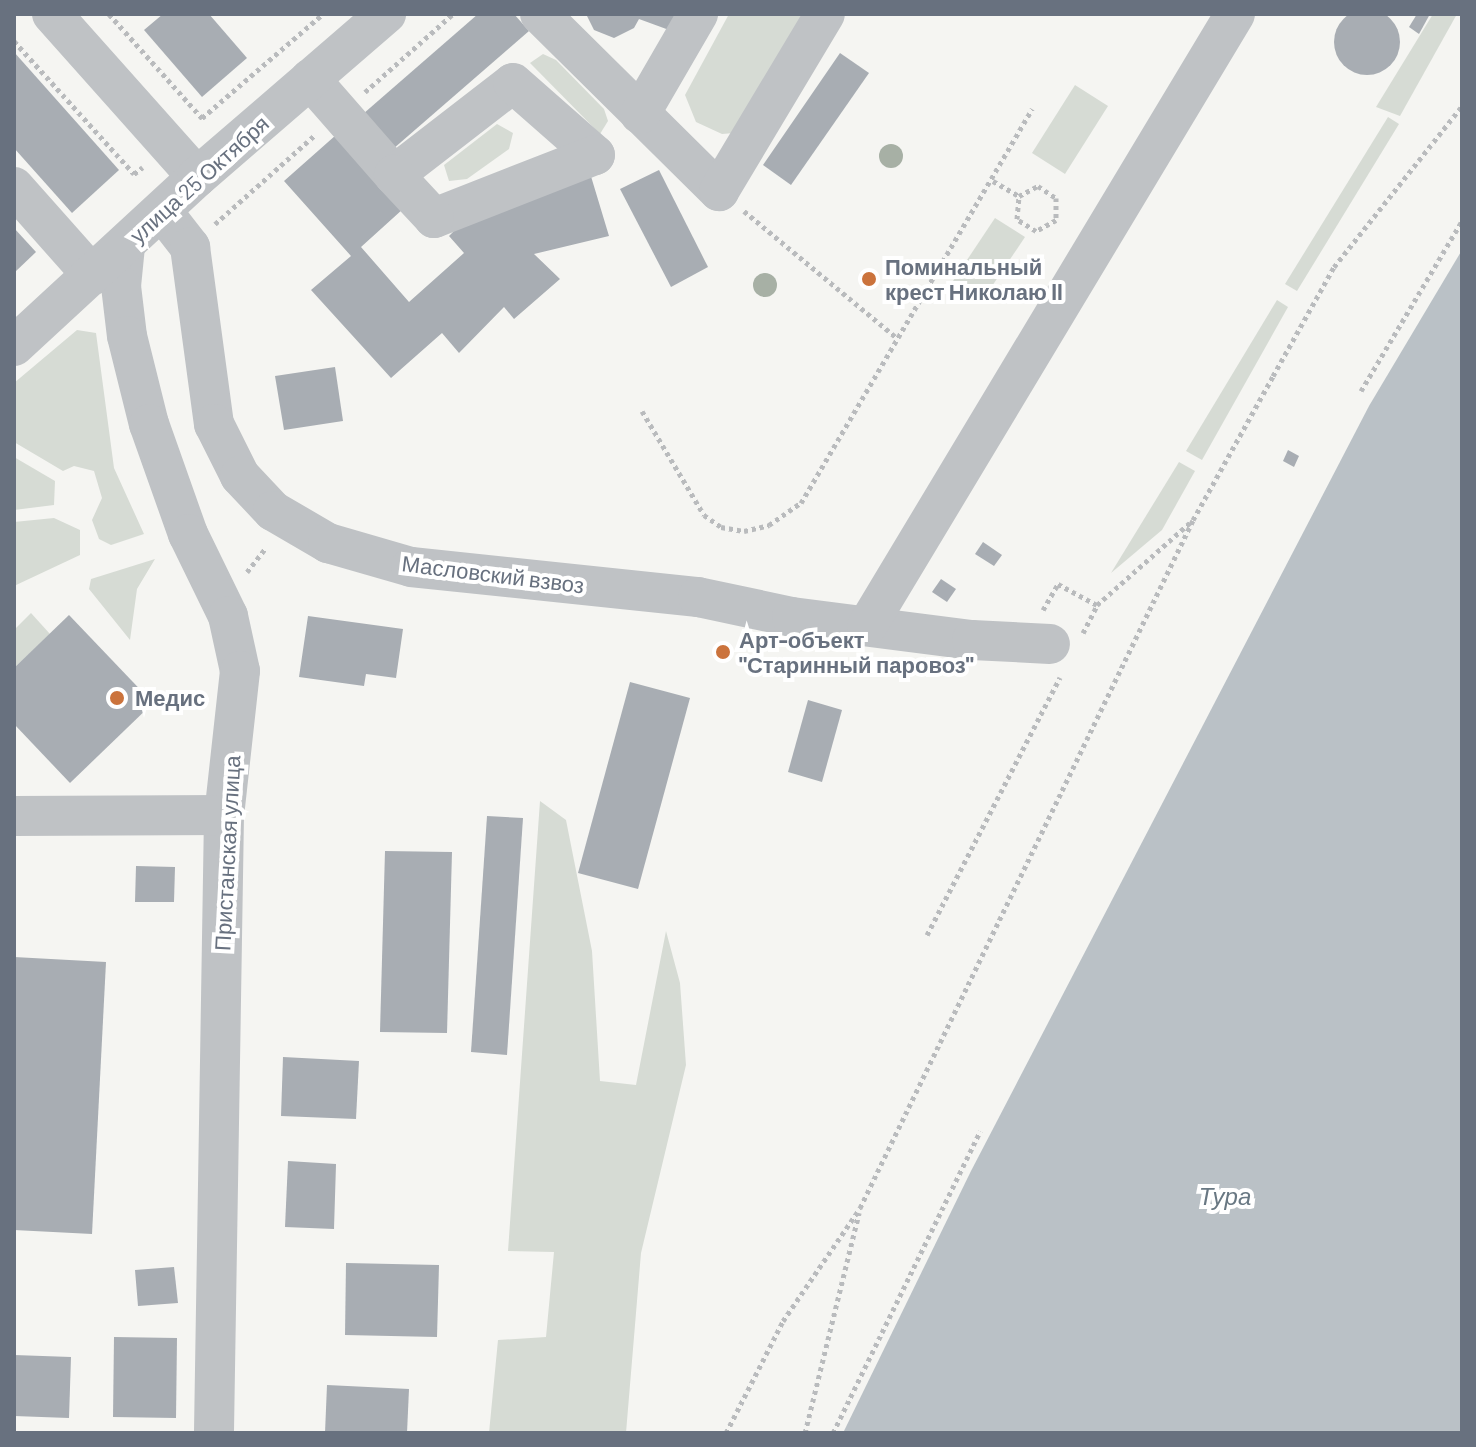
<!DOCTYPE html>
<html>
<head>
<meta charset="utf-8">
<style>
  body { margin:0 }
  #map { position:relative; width:1476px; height:1447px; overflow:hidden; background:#f5f5f2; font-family:Barlow,sans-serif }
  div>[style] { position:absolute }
  .green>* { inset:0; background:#d6dbd4 }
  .water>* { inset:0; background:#bac1c6 }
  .building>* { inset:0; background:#a8adb3 }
  .round { border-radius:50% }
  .path>* { height:5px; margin-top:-2.5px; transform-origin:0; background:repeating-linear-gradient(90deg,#b9bbbd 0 4px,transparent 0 8px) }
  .minor>* { height:40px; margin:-20px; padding:0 20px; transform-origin:20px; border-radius:20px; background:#bfc2c5 }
  .trees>* { width:24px; height:24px; margin:-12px; border-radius:50%; background:#a7b0a5 }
  .dots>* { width:22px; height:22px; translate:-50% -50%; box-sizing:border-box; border:4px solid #fff; border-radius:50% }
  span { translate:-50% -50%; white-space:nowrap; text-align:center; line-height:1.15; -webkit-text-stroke:8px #fff; paint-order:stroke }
  .street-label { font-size:22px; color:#68717f }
  .poi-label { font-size:22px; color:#68717f; font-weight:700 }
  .left { translate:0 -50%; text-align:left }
  .water-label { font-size:24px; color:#697883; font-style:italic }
  .frame { position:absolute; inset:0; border:16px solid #68717f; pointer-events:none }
</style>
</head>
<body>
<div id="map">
  <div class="green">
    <div style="clip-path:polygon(729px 14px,817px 14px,734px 133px,722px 134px,696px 122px,685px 95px)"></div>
    <div style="clip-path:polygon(1433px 14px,1457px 14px,1400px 116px,1376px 107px)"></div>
    <div style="clip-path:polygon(543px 54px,556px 60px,604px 109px,608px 121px,600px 134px,530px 63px)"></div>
    <div style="clip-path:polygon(1075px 85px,1108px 106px,1065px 174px,1032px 153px)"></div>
    <div style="clip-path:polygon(1388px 117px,1399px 124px,1297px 291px,1285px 284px)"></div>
    <div style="clip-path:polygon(497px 124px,513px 133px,509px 149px,467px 179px,449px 181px,444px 165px)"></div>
    <div style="clip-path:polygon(995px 218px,1025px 237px,980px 304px,951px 284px)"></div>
    <div style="clip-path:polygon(1277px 300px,1288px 307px,1202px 460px,1186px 451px)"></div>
    <div style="clip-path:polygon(77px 330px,96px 333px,114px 468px,144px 534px,111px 545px,99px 539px,92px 520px,102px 498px,94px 471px,74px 466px,63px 471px,14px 442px,14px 383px)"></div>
    <div style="clip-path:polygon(14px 457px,55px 481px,54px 505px,14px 510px)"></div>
    <div style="clip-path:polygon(1179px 462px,1195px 471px,1162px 530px,1111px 573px)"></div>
    <div style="clip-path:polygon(54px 518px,80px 530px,80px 555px,14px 586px,14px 522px)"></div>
    <div style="clip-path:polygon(155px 559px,137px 589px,130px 640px,89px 589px,91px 579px)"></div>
    <div style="clip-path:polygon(31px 613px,50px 634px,14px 668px,14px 630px)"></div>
    <div style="clip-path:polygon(540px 801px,566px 820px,592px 951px,600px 1081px,636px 1085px,666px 931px,680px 983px,686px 1065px,641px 1253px,626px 1433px,489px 1433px,498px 1340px,546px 1337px,554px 1252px,508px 1251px)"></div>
  </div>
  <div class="water">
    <div style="clip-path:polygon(1462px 250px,1462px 1433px,843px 1433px,971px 1171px,1369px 406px)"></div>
  </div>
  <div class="building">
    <div class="round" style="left:1334px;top:9px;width:66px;height:66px"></div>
    <div style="clip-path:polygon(163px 14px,209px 14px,247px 58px,202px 97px,144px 30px)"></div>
    <div style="clip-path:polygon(478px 14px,514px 14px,529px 31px,393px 149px,363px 114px)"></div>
    <div style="clip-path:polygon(586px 14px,687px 14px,680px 34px,639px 19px,634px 28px,614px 38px,594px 30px)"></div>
    <div style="clip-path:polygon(1417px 14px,1430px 14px,1419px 34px,1409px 27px)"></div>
    <div style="clip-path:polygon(14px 52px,119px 170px,72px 213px,14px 148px)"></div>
    <div style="clip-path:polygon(840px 53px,869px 73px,791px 185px,763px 165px)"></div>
    <div style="clip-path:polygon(336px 135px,403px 209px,361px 247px,409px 302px,464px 253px,449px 236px,460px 225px,590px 173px,609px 236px,534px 254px,560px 279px,514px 319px,504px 307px,459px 353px,442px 333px,391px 378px,311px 290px,351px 256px,284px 181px)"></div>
    <div style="clip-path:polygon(659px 170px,708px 267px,671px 287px,620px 189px)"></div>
    <div style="clip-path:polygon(14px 228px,36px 252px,14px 273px)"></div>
    <div style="clip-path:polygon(335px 367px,343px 421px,284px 430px,275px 376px)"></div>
    <div style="clip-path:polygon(1288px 450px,1299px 456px,1294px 467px,1283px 461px)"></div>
    <div style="clip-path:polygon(983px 542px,1002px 555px,994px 566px,975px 554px)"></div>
    <div style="clip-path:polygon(941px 579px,956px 589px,947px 602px,932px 592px)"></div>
    <div style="clip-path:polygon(69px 615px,153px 703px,70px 783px,14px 724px,14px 668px)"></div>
    <div style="clip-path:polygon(308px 616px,403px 629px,396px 678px,366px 674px,364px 686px,299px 677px)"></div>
    <div style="clip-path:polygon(630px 682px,690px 698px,638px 889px,578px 873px)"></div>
    <div style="clip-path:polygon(808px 700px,842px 710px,822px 782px,788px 772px)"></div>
    <div style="clip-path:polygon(487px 816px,523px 818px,507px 1055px,471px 1052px)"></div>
    <div style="clip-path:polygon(385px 851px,452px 852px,447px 1033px,380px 1032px)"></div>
    <div style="clip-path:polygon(136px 866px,175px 867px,174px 902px,135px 902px)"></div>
    <div style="clip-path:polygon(14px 957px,106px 962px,92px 1234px,14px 1230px)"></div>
    <div style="clip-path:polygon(283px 1057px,359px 1061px,356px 1119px,281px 1116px)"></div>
    <div style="clip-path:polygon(288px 1161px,336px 1164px,334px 1229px,285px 1227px)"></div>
    <div style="clip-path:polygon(346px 1263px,439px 1265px,437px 1337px,345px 1335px)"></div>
    <div style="clip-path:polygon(174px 1267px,178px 1303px,138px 1306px,135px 1270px)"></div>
    <div style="clip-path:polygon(114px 1337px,177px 1338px,176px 1418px,113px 1417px)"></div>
    <div style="clip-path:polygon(14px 1355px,71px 1357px,69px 1418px,14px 1416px)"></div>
    <div style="clip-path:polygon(327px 1385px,409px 1389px,407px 1433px,325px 1433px)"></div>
  </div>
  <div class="path">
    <div style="left:109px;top:14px;width:140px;rotate:48.2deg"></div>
    <div style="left:202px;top:118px;width:160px;rotate:-40.7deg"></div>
    <div style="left:14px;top:41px;width:179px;rotate:47.9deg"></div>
    <div style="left:134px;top:174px;width:11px;rotate:-38deg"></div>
    <div style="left:365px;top:92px;width:118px;rotate:-41.6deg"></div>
    <div style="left:993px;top:181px;width:30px;rotate:30deg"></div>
    <div style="left:1038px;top:186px;width:22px;rotate:34deg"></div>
    <div style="left:1056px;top:198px;width:22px;rotate:90deg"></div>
    <div style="left:1056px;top:220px;width:23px;rotate:151deg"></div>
    <div style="left:1036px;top:231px;width:22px;rotate:-148deg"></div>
    <div style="left:1017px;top:219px;width:23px;rotate:-85deg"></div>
    <div style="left:1019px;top:196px;width:21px;rotate:-28deg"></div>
    <div style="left:744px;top:211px;width:199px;rotate:39.7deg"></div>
    <div style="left:215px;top:224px;width:134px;rotate:-41.7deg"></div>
    <div style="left:1361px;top:391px;width:198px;rotate:-59.3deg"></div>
    <div style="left:642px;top:411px;width:121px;rotate:59.2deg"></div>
    <div style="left:704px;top:515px;width:21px;rotate:35deg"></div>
    <div style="left:721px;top:527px;width:23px;rotate:10deg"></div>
    <div style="left:744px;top:531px;width:26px;rotate:-13deg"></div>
    <div style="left:769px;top:525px;width:39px;rotate:-35deg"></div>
    <div style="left:801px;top:503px;width:457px;rotate:-59.6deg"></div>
    <div style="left:247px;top:572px;width:31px;rotate:-52deg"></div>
    <div style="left:1043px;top:610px;width:30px;rotate:-60deg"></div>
    <div style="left:1058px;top:584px;width:44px;rotate:28.3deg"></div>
    <div style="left:1097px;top:605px;width:128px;rotate:-41.5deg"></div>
    <div style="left:1083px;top:633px;width:31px;rotate:-63deg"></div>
    <div style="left:927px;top:935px;width:290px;rotate:-62.7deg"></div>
    <div style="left:726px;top:1433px;width:126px;rotate:-63deg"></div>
    <div style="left:783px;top:1321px;width:137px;rotate:-55.7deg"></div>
    <div style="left:860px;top:1208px;width:764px;rotate:-64.17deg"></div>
    <div style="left:1193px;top:520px;width:165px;rotate:-60.9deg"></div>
    <div style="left:1273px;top:376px;width:125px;rotate:-60.8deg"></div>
    <div style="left:1334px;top:267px;width:206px;rotate:-51.5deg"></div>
    <div style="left:805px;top:1433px;width:227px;rotate:-76.2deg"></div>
    <div style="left:833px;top:1433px;width:336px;rotate:-64deg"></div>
  </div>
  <div class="minor">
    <div style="left:52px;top:14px;width:218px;rotate:48.3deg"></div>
    <div style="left:540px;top:14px;width:252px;rotate:44.7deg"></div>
    <div style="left:719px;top:191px;width:206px;rotate:-59.1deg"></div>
    <div style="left:310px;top:79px;width:128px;rotate:48.8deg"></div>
    <div style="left:394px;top:175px;width:150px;rotate:-37.7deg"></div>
    <div style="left:513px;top:83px;width:109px;rotate:41.3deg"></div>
    <div style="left:595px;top:155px;width:173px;rotate:158.6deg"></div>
    <div style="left:434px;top:218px;width:59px;rotate:-132.9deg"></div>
    <div style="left:640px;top:114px;width:116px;rotate:-59.9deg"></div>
    <div style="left:14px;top:187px;width:118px;rotate:48.4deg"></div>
    <div style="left:162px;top:211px;width:46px;rotate:52.1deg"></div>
    <div style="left:190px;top:247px;width:179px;rotate:82.3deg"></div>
    <div style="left:214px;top:424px;width:58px;rotate:63.4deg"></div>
    <div style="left:240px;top:476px;width:48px;rotate:46.7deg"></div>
    <div style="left:273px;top:511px;width:64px;rotate:30.2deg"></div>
    <div style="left:328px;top:543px;width:86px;rotate:16.1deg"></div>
    <div style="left:411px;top:567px;width:289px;rotate:6deg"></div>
    <div style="left:698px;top:597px;width:96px;rotate:12deg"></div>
    <div style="left:792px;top:617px;width:181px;rotate:7.3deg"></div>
    <div style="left:972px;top:640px;width:78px;rotate:2.9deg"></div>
    <div style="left:125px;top:246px;width:40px;rotate:95.7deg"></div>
    <div style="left:121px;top:286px;width:50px;rotate:83.2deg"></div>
    <div style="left:127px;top:336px;width:91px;rotate:76deg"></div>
    <div style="left:149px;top:424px;width:117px;rotate:70.5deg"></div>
    <div style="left:188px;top:534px;width:91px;rotate:64deg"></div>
    <div style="left:228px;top:616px;width:56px;rotate:77.7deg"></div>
    <div style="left:240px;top:671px;width:145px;rotate:96.3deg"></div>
    <div style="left:224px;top:815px;width:618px;rotate:90.93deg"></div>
    <div style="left:14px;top:346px;width:249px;rotate:-42.7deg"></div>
    <div style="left:197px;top:177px;width:250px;rotate:-40.8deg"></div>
    <div style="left:867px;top:626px;width:714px;rotate:-58.98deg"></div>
    <div style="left:14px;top:816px;width:210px;rotate:-0.3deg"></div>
  </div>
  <div class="trees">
    <div style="left:891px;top:156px"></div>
    <div style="left:765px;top:285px"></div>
  </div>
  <div class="dots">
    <div style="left:869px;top:279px;background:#cb733c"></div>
    <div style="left:723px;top:652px;background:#cb733c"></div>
    <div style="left:117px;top:698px;background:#cb733c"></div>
  </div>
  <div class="street-label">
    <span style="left:199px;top:179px;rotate:-42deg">улица 25 Октября</span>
    <span style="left:493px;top:574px;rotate:7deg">Масловский взвоз</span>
    <span style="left:227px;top:853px;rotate:-87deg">Пристанская улица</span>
  </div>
  <div class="poi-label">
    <span class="left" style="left:885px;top:279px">Поминальный<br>крест Николаю II</span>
    <span class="left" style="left:739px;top:652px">Арт-объект<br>"Старинный паровоз"</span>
    <span class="left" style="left:135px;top:698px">Медис</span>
  </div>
  <div class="water-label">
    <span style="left:1225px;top:1196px">Тура</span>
  </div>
  <div class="frame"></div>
</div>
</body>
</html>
